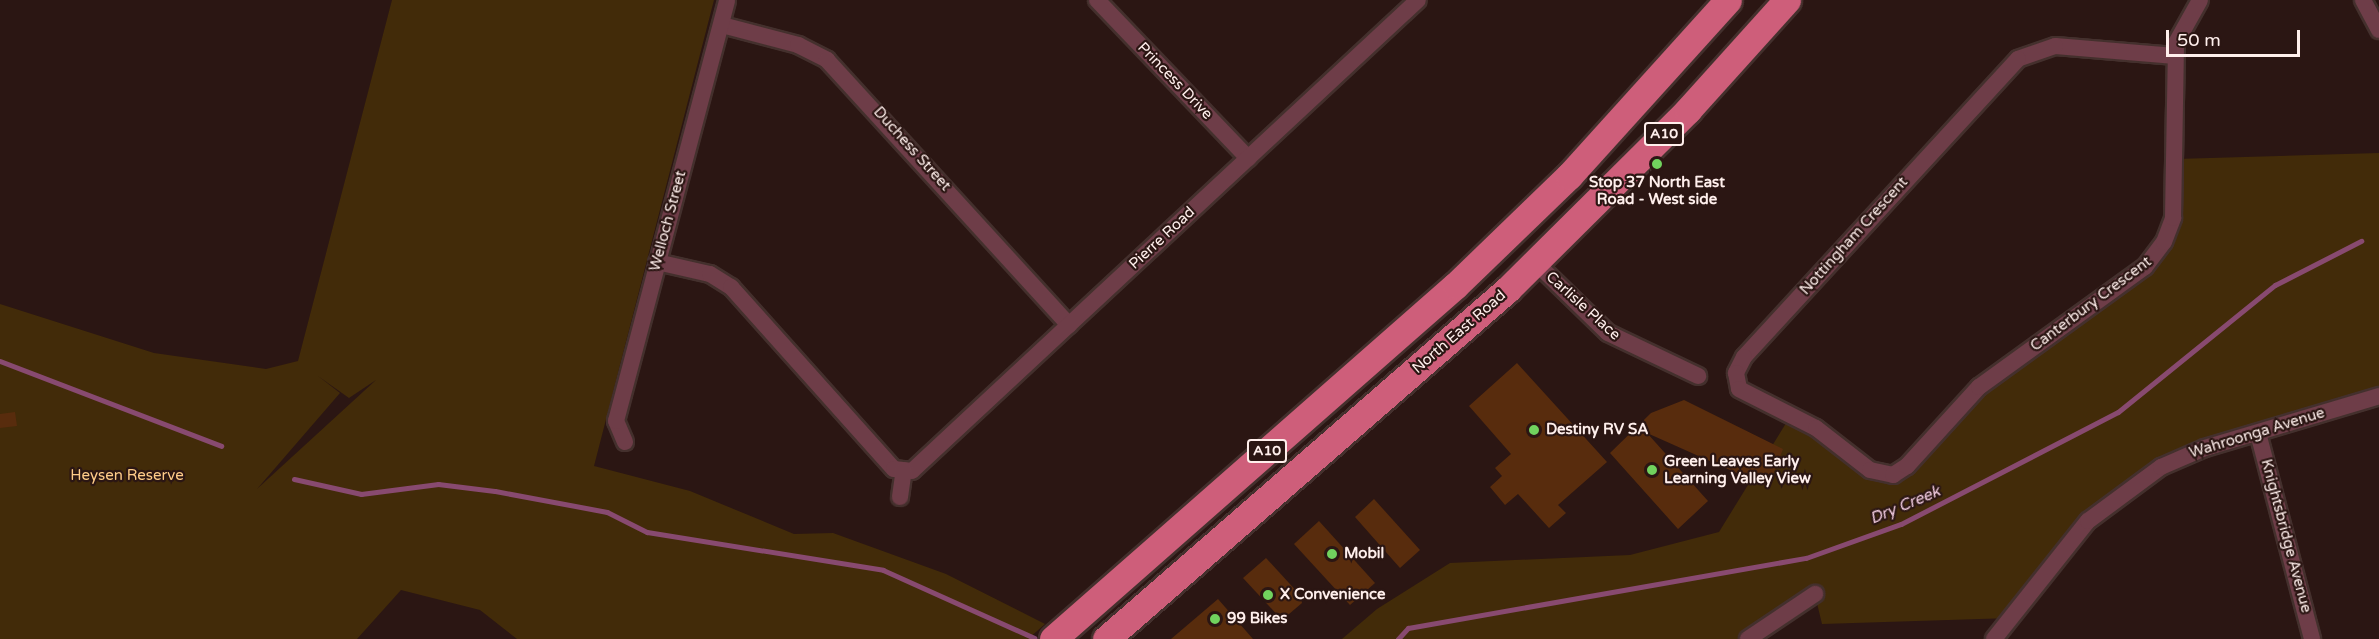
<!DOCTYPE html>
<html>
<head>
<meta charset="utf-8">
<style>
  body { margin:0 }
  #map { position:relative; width:2379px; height:639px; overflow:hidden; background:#2b1613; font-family:"Varela Round",sans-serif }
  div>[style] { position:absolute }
  .green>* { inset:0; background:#422b09 }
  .stream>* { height:5px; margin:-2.5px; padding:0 2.5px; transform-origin:2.5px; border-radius:2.5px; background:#884a70 }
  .building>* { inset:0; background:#582c0d }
  .roads { filter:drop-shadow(2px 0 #44302d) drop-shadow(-2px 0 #44302d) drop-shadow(0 2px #44302d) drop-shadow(0 -2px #44302d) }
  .minor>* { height:16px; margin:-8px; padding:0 8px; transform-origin:8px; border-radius:8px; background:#6e3d48 }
  .trunk>* { height:27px; margin:-13.5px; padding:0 13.5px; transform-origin:13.5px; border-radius:13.5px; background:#ce5e7a }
  .dots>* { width:16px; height:16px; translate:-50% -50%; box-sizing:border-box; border:3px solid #2b1613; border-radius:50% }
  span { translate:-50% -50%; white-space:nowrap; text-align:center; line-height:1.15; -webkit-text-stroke:4.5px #2b1613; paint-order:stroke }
  .shield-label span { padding:2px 4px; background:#2b1613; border:2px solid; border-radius:4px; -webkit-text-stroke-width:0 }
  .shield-label { font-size:14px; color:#ffefec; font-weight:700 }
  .street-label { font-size:15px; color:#ffefec }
  .poi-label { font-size:15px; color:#ffefec; font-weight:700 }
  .left { translate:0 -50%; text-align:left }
  .park-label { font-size:15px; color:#ffcc89 }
  .water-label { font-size:16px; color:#f4cee3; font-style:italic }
  .scale { position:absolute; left:2166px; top:30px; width:134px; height:27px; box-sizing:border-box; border:3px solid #ffefec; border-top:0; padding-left:8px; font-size:18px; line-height:21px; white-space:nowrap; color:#ffefec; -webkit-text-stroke:4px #2b1613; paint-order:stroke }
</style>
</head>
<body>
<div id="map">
  <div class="green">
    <div style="clip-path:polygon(evenodd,392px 0,714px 0,594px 466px,690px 491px,794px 534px,833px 533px,946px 574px,1045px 624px,1028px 639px,517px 639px,480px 610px,401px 590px,357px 639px,0 639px,0 304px,154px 353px,266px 369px,298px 361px,392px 0,318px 376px,349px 398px,376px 380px,257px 489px,340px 393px,318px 376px)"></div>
    <div style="clip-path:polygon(2379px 153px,2379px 396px,2205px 448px,2102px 510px,2011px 618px,1822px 624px,1815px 595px,1748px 639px,1342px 639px,1377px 609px,1450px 563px,1630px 555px,1719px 532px,1791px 415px,1885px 475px,2159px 251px,2176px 159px)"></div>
  </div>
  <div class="stream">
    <div style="left:0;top:361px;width:237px;rotate:21deg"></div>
    <div style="left:294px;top:479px;width:69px;rotate:12.6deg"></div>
    <div style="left:361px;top:494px;width:78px;rotate:-7.4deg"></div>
    <div style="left:438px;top:484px;width:57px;rotate:7deg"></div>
    <div style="left:495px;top:491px;width:114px;rotate:10.6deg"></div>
    <div style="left:607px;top:512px;width:45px;rotate:26.6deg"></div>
    <div style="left:647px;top:532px;width:239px;rotate:9.1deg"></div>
    <div style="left:883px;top:570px;width:166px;rotate:24.2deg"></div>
    <div style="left:1398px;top:639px;width:15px;rotate:-48deg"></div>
    <div style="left:1408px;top:628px;width:404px;rotate:-10deg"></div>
    <div style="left:1806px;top:558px;width:101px;rotate:-19.7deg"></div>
    <div style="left:1901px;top:524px;width:244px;rotate:-27.3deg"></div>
    <div style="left:2118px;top:412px;width:202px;rotate:-39deg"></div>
    <div style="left:2275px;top:285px;width:97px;rotate:-27.1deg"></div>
  </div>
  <div class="building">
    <div style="clip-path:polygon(1517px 363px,1607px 462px,1558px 505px,1566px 513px,1549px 528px,1518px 494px,1505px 505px,1490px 487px,1502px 476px,1495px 468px,1511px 454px,1469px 406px)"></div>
    <div style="clip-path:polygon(1684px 400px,1783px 449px,1768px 487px,1647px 433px,1708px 501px,1678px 529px,1610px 453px,1651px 413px)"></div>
    <div style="clip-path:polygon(15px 412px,17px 426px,0 428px,0 414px)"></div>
    <div style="clip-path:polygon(1374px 499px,1420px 550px,1400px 568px,1355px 517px)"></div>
    <div style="clip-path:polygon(1319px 521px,1375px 583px,1350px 605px,1294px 544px)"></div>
    <div style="clip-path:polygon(1266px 558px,1300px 595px,1302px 603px,1282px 620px,1243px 578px)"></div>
    <div style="clip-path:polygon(1218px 599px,1253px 639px,1171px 639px)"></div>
  </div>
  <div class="roads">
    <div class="minor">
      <div style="left:1097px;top:0;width:219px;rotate:46.3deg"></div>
      <div style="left:2363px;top:0;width:34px;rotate:62deg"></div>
      <div style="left:722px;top:25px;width:79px;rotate:14.7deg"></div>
      <div style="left:798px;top:45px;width:33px;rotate:27deg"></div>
      <div style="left:827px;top:60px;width:359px;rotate:47.6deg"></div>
      <div style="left:2175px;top:56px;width:120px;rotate:-175.2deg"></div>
      <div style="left:2055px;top:46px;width:39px;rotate:161deg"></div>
      <div style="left:2018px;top:59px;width:405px;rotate:132.6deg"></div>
      <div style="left:1744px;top:357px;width:18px;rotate:117deg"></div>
      <div style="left:1736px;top:373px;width:16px;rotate:79deg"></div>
      <div style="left:1739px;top:389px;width:86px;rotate:26.9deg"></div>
      <div style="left:1816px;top:428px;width:68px;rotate:37.9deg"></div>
      <div style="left:1870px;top:470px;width:24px;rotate:12deg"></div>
      <div style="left:1893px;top:475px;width:17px;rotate:-33deg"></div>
      <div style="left:1907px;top:466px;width:107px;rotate:-47.7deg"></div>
      <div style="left:1979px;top:387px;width:205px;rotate:-35.9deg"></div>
      <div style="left:2145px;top:267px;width:31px;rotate:-53deg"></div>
      <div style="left:2164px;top:242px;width:26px;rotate:-69deg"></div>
      <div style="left:2173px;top:218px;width:175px;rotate:-89deg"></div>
      <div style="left:2176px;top:43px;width:49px;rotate:-60.8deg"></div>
      <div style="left:657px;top:262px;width:54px;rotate:12.8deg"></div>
      <div style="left:710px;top:274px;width:25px;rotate:32deg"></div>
      <div style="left:731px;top:287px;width:244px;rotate:48.2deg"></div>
      <div style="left:894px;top:469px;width:18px;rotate:6deg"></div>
      <div style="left:912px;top:471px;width:691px;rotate:-42.95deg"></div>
      <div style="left:1536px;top:263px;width:100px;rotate:44.2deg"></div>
      <div style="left:1608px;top:333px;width:100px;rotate:25.5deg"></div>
      <div style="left:2258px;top:433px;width:213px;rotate:75.3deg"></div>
      <div style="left:625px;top:442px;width:23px;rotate:-113deg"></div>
      <div style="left:616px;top:421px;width:435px;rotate:-75.2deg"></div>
      <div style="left:900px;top:497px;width:27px;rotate:-82deg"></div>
      <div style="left:1748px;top:639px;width:81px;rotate:-33.9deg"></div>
      <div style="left:1994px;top:639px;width:151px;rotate:-51.5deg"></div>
      <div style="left:2088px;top:521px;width:91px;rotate:-36.5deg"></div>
      <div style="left:2161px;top:467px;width:48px;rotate:-23.4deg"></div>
      <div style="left:2205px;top:448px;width:182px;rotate:-16.6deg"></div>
    </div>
    <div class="trunk">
      <div style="left:1053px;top:639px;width:536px;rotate:-41.3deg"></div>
      <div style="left:1456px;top:285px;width:157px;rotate:-44deg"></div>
      <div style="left:1569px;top:176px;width:237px;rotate:-47.9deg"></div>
      <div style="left:1106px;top:639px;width:533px;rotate:-41.04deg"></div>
      <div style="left:1508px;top:289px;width:254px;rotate:-44.8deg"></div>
      <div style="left:1688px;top:110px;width:148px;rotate:-48deg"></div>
    </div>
  </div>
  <div class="dots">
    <div style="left:1657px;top:164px;background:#71d25e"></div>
    <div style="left:1534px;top:430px;background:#71d25e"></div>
    <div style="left:1652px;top:470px;background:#71d25e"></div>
    <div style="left:1332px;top:554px;background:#71d25e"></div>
    <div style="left:1268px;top:595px;background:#71d25e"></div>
    <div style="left:1215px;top:619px;background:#71d25e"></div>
  </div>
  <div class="shield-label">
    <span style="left:1664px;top:134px">A10</span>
    <span style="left:1267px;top:451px">A10</span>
  </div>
  <div class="street-label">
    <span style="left:1175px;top:81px;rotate:46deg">Princess Drive</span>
    <span style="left:912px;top:149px;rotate:48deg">Duchess Street</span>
    <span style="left:668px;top:221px;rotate:-75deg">Welloch Street</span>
    <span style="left:1854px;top:236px;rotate:-48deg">Nottingham Crescent</span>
    <span style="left:1162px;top:238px;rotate:-43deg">Pierre Road</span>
    <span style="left:2091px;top:304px;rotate:-37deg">Canterbury Crescent</span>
    <span style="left:1583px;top:306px;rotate:42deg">Carlisle Place</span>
    <span style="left:1459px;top:332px;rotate:-41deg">North East Road</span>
    <span style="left:2257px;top:433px;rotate:-17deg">Wahroonga Avenue</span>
    <span style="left:2286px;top:536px;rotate:75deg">Knightsbridge Avenue</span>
  </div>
  <div class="poi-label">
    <span style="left:1657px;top:191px">Stop 37 North East<br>Road - West side</span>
    <span class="left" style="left:1546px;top:430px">Destiny RV SA</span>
    <span class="left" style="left:1664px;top:470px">Green Leaves Early<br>Learning Valley View</span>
    <span class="left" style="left:1344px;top:554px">Mobil</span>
    <span class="left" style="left:1280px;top:595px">X Convenience</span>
    <span class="left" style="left:1227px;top:619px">99 Bikes</span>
  </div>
  <div class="park-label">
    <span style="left:127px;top:476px">Heysen Reserve</span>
  </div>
  <div class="water-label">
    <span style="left:1905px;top:505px;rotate:-23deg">Dry Creek</span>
  </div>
  <div class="scale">50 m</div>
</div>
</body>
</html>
